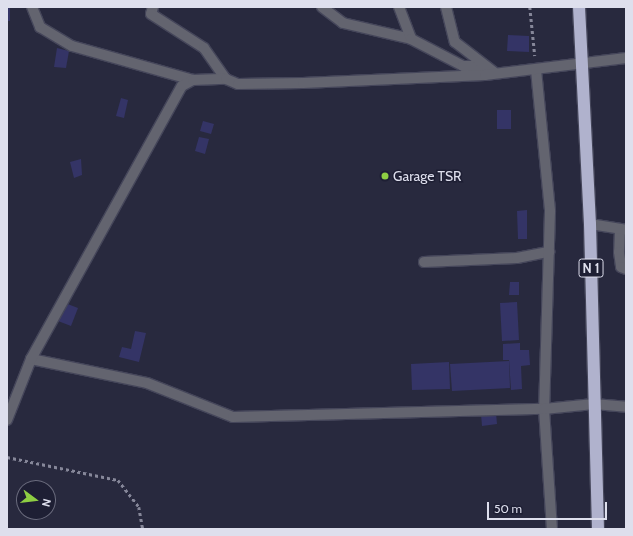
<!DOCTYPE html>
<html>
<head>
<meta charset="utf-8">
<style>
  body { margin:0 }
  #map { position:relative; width:633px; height:536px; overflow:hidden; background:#28293e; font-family:Cabin,sans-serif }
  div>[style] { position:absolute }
  .building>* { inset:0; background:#343466 }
  .path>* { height:2.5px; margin-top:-1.25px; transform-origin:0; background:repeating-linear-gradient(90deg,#868799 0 3px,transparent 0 6px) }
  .roads { filter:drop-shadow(1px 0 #45465a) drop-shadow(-1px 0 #45465a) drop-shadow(0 1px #45465a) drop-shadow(0 -1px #45465a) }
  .lane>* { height:10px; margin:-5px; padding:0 5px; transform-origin:5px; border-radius:5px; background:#63646f }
  .street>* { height:10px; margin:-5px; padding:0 5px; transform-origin:5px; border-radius:5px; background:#63646f }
  .highway>* { height:12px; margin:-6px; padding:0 6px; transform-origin:6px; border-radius:6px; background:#b0b2cd }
  .dots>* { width:11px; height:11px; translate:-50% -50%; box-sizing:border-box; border:2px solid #1e1f34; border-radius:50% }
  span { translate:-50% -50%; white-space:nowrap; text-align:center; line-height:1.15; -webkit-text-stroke:3px #1e1f34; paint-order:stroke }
  .shield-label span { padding:1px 3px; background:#1e1f34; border:1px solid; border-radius:3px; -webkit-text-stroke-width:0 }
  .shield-label { font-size:13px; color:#dedfed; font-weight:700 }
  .poi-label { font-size:14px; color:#dedfed }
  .left { translate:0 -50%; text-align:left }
  .frame { position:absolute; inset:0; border:8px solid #dedfed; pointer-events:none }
  .north { position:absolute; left:16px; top:480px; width:40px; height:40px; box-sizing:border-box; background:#1e1f34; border:1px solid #6b6c7e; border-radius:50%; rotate:105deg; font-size:11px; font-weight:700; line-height:16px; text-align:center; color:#dedfed }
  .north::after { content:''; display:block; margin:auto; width:14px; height:18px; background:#8ece43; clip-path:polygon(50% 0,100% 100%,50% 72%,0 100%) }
  .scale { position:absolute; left:487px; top:502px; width:120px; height:18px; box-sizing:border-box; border:2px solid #dedfed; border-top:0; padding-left:5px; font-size:12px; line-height:14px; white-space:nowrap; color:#dedfed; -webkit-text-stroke:3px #1e1f34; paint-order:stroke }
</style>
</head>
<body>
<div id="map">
  <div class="building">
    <div style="clip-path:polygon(7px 7px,10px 7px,10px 21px,7px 21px)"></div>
    <div style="clip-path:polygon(508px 35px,529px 36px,529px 52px,507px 51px)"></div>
    <div style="clip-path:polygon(57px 48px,69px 51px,66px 68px,54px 67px)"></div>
    <div style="clip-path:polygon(121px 98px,128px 100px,124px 118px,116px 116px)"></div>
    <div style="clip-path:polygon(497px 110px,511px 110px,511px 129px,497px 129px)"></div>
    <div style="clip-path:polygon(203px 121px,214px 124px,211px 134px,200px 131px)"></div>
    <div style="clip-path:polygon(199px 137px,209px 139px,205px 154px,195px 151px)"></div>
    <div style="clip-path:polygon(81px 159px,82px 175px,74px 178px,70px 162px)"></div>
    <div style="clip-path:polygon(527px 210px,527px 239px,518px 239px,517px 211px)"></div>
    <div style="clip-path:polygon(510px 282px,519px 282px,519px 295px,509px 295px)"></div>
    <div style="clip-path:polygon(517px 302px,519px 340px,502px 341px,500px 303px)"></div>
    <div style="clip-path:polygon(65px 303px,78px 308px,71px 326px,58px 321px)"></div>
    <div style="clip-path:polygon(135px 331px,146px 333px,139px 362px,119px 357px,122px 347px,131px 349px)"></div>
    <div style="clip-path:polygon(520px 343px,520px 350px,529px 350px,530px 365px,521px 366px,522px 389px,511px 390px,509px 360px,503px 360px,503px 344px)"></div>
    <div style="clip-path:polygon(509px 361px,510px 388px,452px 391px,450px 364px)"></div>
    <div style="clip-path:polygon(449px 362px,450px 389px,412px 390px,411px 364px)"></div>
    <div style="clip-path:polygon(496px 413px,497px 424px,482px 426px,481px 414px)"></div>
  </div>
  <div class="path">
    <div style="left:530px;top:7px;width:49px;rotate:84.2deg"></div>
    <div style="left:7px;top:457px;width:113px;rotate:11.7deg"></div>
    <div style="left:118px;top:480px;width:34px;rotate:52deg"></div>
    <div style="left:139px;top:507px;width:22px;rotate:80deg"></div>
  </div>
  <div class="roads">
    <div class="lane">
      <div style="left:32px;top:7px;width:22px;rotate:68deg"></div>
      <div style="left:40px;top:27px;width:37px;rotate:31deg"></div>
      <div style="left:72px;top:46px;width:126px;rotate:15.7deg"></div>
      <div style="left:322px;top:7px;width:26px;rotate:37deg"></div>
      <div style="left:343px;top:23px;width:70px;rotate:13.2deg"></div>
      <div style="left:399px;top:7px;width:34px;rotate:69deg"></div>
      <div style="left:411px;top:39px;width:59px;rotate:27.4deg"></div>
      <div style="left:463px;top:66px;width:21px"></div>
      <div style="left:620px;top:229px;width:23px;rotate:92deg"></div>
      <div style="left:619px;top:252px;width:15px;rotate:82deg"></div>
      <div style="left:621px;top:267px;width:5px;rotate:22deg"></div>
      <div style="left:424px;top:262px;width:93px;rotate:-2.5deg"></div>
      <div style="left:517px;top:258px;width:33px;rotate:-11deg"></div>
    </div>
    <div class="street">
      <div style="left:153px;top:7px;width:7px;rotate:106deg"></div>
      <div style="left:151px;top:14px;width:63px;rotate:32.7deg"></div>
      <div style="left:204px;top:48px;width:38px;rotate:55deg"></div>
      <div style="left:446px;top:7px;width:36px;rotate:76deg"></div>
      <div style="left:455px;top:42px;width:49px;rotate:37.6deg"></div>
      <div style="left:536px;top:70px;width:142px;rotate:84.3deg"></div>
      <div style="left:550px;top:211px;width:198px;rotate:91.7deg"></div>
      <div style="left:544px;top:409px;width:120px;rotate:86.2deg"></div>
      <div style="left:590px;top:224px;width:36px;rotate:9deg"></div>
      <div style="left:31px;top:359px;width:118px;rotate:11.7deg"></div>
      <div style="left:147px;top:383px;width:92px;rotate:21.6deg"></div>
      <div style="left:233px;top:417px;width:311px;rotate:-1.5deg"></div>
      <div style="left:544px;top:409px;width:50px;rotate:-5.7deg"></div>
      <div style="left:594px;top:404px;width:32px;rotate:5deg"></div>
      <div style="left:7px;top:420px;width:66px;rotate:-68.5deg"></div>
      <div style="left:31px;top:359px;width:312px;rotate:-61.1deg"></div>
      <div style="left:182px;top:86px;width:13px;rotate:-29deg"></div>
      <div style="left:193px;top:80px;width:33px;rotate:-2deg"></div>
      <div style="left:226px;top:79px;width:13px;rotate:23deg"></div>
      <div style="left:238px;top:84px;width:65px;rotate:-0.9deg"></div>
      <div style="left:303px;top:83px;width:182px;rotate:-2.5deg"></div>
      <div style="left:485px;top:75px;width:142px;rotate:-6.9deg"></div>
    </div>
    <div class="highway">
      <div style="left:579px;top:7px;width:217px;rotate:87.1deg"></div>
      <div style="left:590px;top:224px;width:305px;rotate:88.5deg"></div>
    </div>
  </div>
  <div class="dots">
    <div style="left:385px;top:176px;background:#8ece43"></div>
  </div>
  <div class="shield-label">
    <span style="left:591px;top:268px">N 1</span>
  </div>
  <div class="poi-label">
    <span class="left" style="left:393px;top:176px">Garage TSR</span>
  </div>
  <div class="frame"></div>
  <div class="north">N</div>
  <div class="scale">50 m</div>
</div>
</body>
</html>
